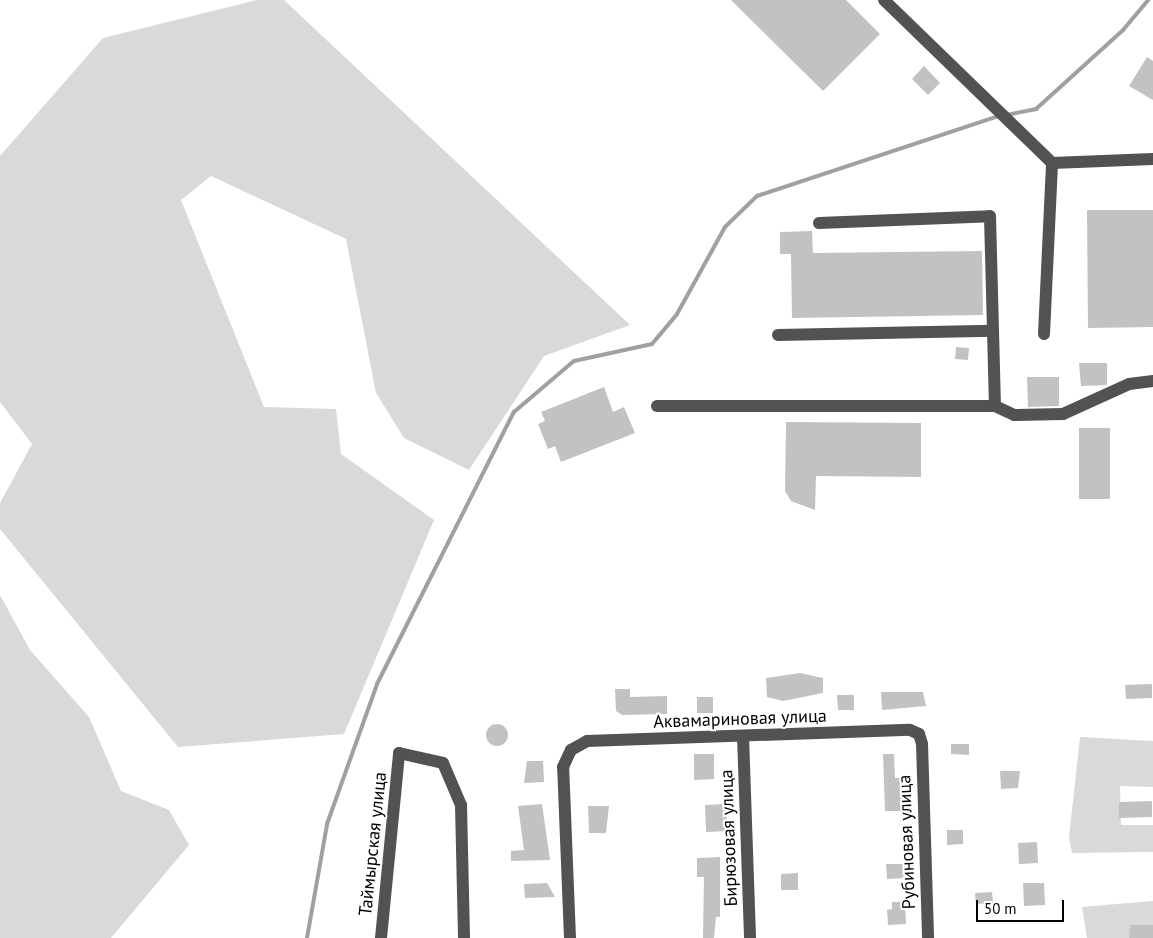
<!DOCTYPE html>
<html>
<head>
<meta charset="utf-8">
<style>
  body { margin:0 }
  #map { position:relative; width:1153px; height:938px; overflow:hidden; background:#fff; font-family:"PT Sans",sans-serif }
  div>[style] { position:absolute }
  .green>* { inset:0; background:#d9d9d9 }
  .stream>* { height:4px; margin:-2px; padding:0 2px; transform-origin:2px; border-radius:2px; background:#a0a0a0 }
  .building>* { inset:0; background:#c2c2c2 }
  .round { border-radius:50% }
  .minor>* { height:12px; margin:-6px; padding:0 6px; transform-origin:6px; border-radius:6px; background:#525252 }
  span { translate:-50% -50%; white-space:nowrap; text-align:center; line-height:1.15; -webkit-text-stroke:4px #fff; paint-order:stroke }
  .street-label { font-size:18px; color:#000 }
  .scale { position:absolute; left:976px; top:900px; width:88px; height:22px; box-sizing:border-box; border:2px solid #000; border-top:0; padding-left:6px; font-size:15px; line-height:18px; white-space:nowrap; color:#000; -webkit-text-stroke:4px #fff; paint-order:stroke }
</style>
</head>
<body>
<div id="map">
  <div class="green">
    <div style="clip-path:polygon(257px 0,284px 0,630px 325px,544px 356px,469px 470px,404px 438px,376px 393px,346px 239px,211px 176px,181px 200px,264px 407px,336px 409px,341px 454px,434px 520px,344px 734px,178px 747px,0 529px,0 503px,32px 444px,0 402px,0 156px,103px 38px)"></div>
    <div style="clip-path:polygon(0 595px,30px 650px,89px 717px,121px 791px,169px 810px,189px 845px,111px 938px,0 938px)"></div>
    <div style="clip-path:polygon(1080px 737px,1153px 741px,1153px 787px,1120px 786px,1121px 825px,1153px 825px,1153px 852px,1072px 853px,1069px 838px)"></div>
    <div style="clip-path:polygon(1153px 901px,1153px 938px,1087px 938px,1082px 907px)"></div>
  </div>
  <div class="stream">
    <div style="left:1006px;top:115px;width:31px;rotate:-11deg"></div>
    <div style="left:1036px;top:109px;width:118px;rotate:-42.2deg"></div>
    <div style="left:1123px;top:30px;width:39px;rotate:-50deg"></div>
    <div style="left:307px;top:938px;width:116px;rotate:-80deg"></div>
    <div style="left:327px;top:824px;width:149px;rotate:-70.3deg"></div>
    <div style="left:377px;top:684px;width:305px;rotate:-63.3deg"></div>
    <div style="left:514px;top:412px;width:79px;rotate:-40.4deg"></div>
    <div style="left:574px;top:361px;width:80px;rotate:-12.3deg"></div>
    <div style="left:652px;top:344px;width:39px;rotate:-50deg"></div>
    <div style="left:677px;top:314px;width:99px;rotate:-61.1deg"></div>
    <div style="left:725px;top:227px;width:45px;rotate:-44.1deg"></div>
    <div style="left:757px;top:196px;width:255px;rotate:-18.3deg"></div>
  </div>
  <div class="building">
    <div style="clip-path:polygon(731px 0,846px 0,880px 34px,823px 91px)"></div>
    <div style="clip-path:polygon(1147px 57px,1153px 61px,1153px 100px,1129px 86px)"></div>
    <div style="clip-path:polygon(924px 66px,940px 83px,928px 95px,912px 79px)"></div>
    <div style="clip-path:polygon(1087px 210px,1153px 210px,1153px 327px,1088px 328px)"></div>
    <div style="clip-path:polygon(812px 231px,813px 253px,982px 251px,983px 315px,792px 318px,791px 254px,780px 254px,780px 232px)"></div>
    <div style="clip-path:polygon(956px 347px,969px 348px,968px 360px,955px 359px)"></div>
    <div style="clip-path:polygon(1079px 363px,1107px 363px,1107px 385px,1081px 386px)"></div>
    <div style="clip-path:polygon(1027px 377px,1059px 377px,1059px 406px,1028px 407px)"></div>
    <div style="clip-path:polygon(604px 387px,613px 412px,624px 407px,635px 433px,561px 462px,555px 446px,548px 449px,538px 424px,545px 421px,541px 412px)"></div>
    <div style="clip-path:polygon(786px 422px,921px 423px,921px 477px,816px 476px,815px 510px,791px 501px,785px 491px)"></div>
    <div style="clip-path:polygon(1079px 428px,1110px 428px,1110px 499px,1079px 499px)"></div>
    <div style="clip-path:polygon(800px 673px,823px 678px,823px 693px,783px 701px,767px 697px,766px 678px)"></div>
    <div style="clip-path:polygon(1152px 684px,1152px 698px,1126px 699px,1125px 685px)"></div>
    <div style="clip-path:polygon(615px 689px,630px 689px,630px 697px,667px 696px,667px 714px,622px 715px,616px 711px)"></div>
    <div style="clip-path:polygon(881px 692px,923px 692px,926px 706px,882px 710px)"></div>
    <div style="clip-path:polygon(837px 695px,854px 695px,854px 710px,838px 710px)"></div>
    <div style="clip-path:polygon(697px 697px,713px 697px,713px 713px,697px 713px)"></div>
    <div class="round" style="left:486px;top:724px;width:22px;height:22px"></div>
    <div style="clip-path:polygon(951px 744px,969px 744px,969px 755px,951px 754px)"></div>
    <div style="clip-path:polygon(694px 754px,714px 754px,714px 779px,694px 780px)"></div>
    <div style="clip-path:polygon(883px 754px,894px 754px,895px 778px,901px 778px,904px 785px,904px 811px,885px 811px)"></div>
    <div style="clip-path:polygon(527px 761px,543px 761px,544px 782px,524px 783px)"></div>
    <div style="clip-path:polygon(1000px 771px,1020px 771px,1018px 788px,1001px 789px)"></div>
    <div style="clip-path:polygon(1152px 801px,1152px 817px,1119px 818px,1119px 802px)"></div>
    <div style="clip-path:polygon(542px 804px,550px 860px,511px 861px,511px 851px,524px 850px,518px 806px)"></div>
    <div style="clip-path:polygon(726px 804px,727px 831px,706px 832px,705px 805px)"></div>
    <div style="clip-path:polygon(588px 806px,609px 806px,606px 833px,589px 833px)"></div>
    <div style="clip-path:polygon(947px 830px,963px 830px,963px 844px,947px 845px)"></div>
    <div style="clip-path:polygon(1037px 842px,1038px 863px,1019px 864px,1018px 843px)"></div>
    <div style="clip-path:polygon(720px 857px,720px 917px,716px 917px,714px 938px,703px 938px,704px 877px,697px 877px,697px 858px)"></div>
    <div style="clip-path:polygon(886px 864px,906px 864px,906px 878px,887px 879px)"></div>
    <div style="clip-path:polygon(798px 873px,798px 890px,781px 890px,781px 874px)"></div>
    <div style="clip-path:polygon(547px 883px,555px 897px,525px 898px,524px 884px)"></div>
    <div style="clip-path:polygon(1023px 883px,1044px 883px,1045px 905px,1024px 906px)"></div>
    <div style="clip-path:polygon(992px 892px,993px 903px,976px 904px,975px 893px)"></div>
    <div style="clip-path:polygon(892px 902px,905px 902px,906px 924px,888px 925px,887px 910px,892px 909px)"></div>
    <div style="clip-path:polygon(1130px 925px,1153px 925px,1153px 938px,1129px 938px)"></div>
  </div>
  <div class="minor">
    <div style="left:884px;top:0;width:234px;rotate:44.1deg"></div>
    <div style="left:819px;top:223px;width:171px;rotate:-2.3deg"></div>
    <div style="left:990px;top:216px;width:190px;rotate:88.5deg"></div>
    <div style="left:1044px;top:334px;width:171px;rotate:-87.3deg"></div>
    <div style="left:1052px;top:163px;width:101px;rotate:-2.3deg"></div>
    <div style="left:778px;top:335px;width:215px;rotate:-1.1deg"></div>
    <div style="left:657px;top:406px;width:338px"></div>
    <div style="left:995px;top:406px;width:21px;rotate:25deg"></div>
    <div style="left:1014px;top:415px;width:49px;rotate:-1.2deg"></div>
    <div style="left:1063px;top:414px;width:72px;rotate:-24.4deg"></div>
    <div style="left:1129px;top:384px;width:24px;rotate:-7deg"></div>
    <div style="left:743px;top:736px;width:202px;rotate:88deg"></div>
    <div style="left:381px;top:938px;width:186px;rotate:-84.4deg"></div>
    <div style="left:399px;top:753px;width:45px;rotate:12.8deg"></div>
    <div style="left:443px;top:763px;width:46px;rotate:66.8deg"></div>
    <div style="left:461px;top:805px;width:133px;rotate:88.7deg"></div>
    <div style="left:570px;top:938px;width:171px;rotate:-92.3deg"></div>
    <div style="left:563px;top:767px;width:19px;rotate:-65deg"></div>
    <div style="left:571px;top:750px;width:18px;rotate:-29deg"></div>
    <div style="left:587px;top:741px;width:323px;rotate:-2deg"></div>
    <div style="left:910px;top:730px;width:10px;rotate:24deg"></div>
    <div style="left:919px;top:734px;width:10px;rotate:73deg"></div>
    <div style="left:922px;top:744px;width:194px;rotate:88.2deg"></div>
  </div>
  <div class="street-label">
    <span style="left:740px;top:719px;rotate:-2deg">Аквамариновая улица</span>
    <span style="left:729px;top:838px;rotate:-92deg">Бирюзовая улица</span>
    <span style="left:907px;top:842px;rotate:-92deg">Рубиновая улица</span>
    <span style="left:373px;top:844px;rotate:-84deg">Таймырская улица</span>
  </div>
  <div class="scale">50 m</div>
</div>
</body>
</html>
